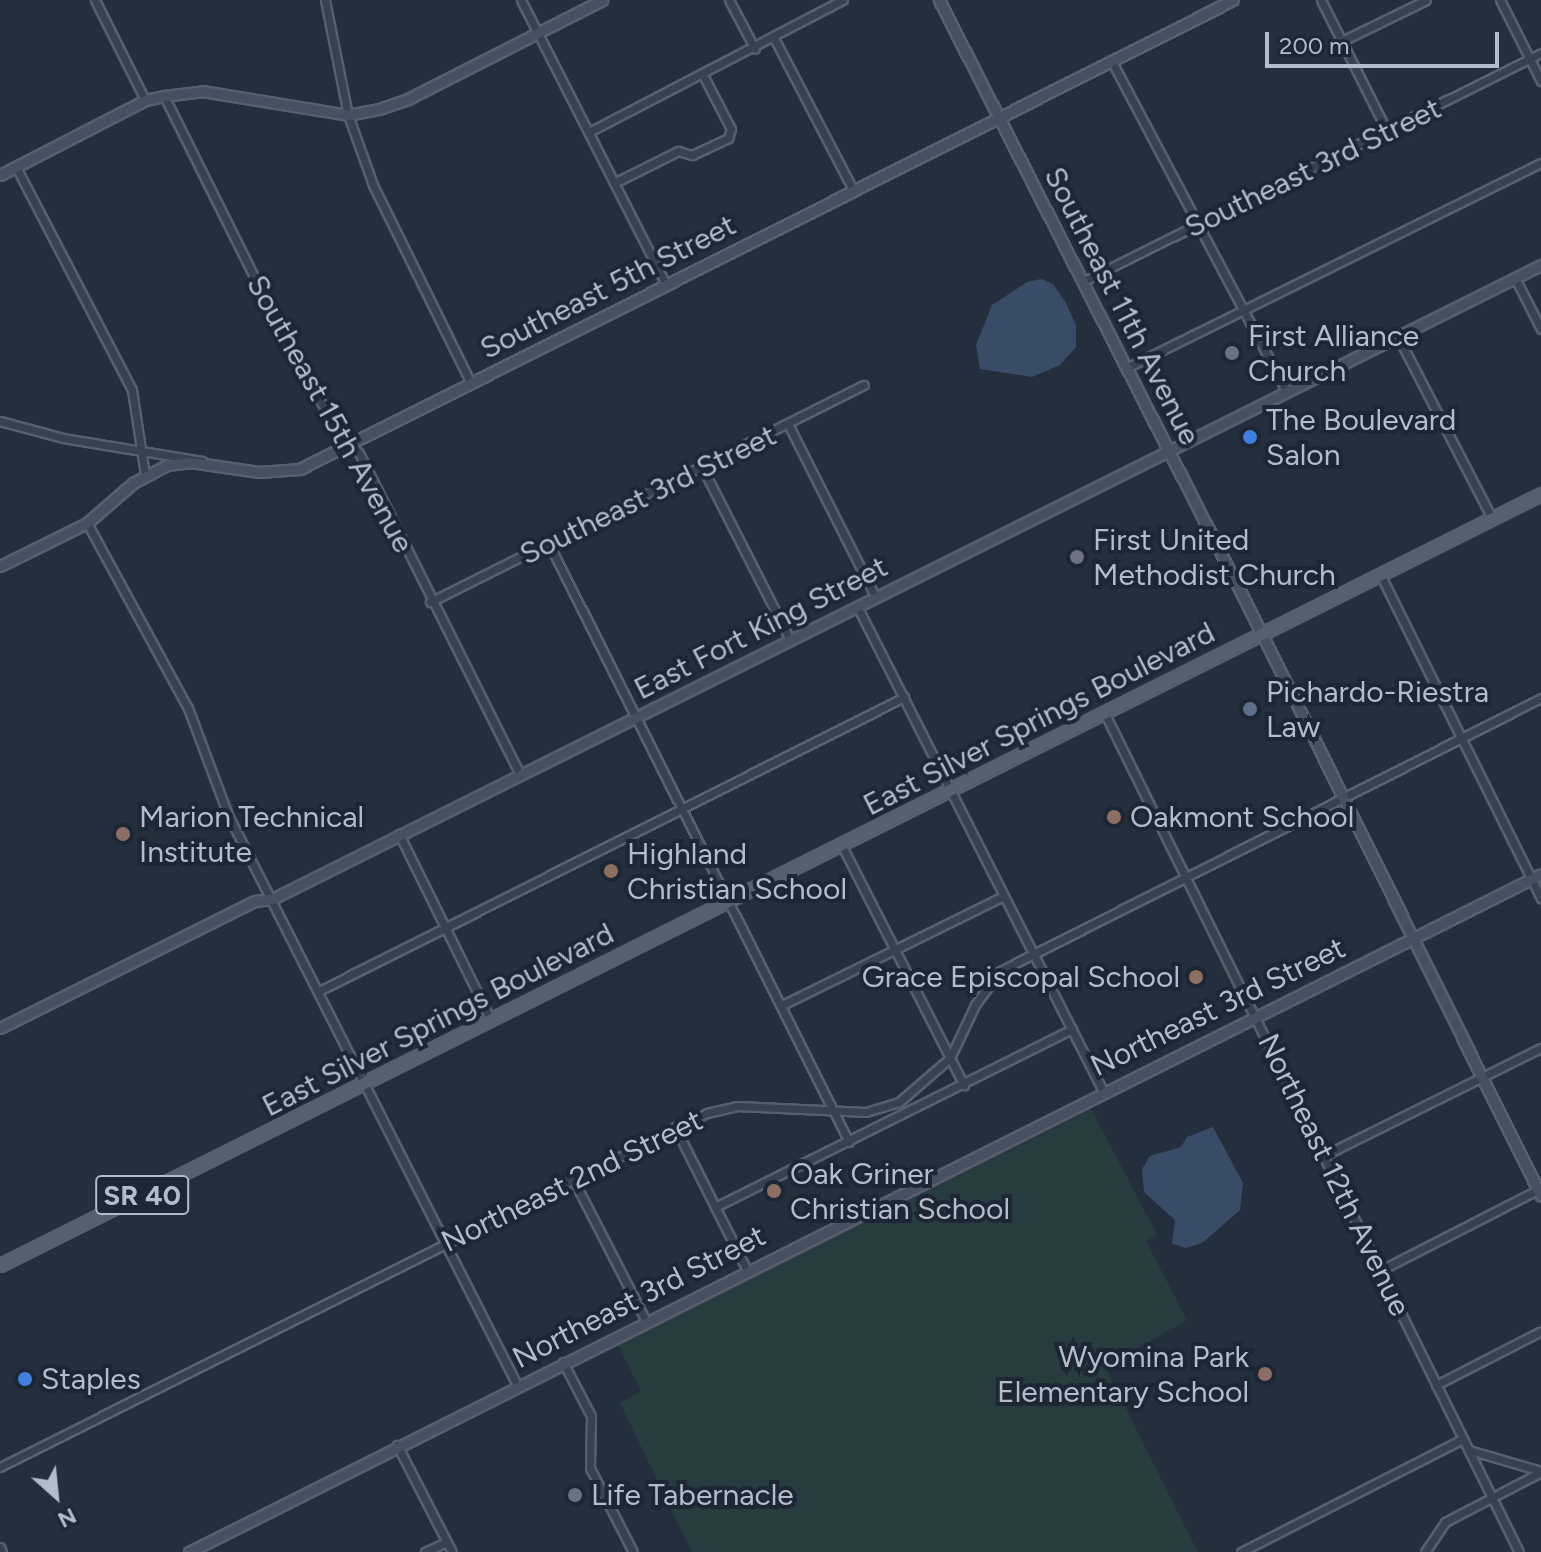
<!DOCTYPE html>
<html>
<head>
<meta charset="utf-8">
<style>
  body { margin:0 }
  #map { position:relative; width:1541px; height:1552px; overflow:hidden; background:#242f3e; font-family:Figtree,sans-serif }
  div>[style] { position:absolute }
  .green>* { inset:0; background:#263c3f }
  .water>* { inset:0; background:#394c67 }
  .roads { filter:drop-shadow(2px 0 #565f6c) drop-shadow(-2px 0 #565f6c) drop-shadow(0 2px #565f6c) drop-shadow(0 -2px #565f6c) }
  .street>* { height:7px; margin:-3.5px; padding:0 3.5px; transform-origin:3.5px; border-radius:3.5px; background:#38414e }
  .secondary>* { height:9px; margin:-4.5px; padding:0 4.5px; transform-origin:4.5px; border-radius:4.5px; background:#465061 }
  .primary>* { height:11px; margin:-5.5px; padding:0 5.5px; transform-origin:5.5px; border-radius:5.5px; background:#56606e }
  .dots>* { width:22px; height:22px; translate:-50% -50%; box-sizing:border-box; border:4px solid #1d2633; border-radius:50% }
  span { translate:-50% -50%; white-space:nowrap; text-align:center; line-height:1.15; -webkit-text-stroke:8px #1d2633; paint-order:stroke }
  .shield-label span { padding:2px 6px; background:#1d2633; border:2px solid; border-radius:6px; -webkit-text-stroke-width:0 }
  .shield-label { font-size:28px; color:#b4bcc9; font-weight:700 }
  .street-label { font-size:30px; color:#b4bcc9 }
  .poi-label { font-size:30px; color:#b4bcc9 }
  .left { translate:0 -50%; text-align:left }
  .right { translate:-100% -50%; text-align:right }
  .north { position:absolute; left:16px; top:1456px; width:80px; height:80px; -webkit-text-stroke:6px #1d2633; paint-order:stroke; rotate:153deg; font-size:22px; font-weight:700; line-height:32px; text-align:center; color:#b4bcc9 }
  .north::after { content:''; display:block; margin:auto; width:28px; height:36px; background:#b4bcc9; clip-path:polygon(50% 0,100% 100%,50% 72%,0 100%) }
  .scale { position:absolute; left:1265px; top:32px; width:234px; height:36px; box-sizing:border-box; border:4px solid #b4bcc9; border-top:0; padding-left:10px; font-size:24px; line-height:28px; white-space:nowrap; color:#b4bcc9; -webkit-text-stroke:6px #1d2633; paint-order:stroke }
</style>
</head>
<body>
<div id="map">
  <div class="green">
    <div style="clip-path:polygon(1091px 1109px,1157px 1234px,1146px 1241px,1187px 1320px,1105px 1367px,1198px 1552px,692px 1552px,620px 1403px,641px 1391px,618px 1345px)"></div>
  </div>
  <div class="water">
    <div style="clip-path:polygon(1041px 279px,1053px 284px,1066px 303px,1076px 325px,1076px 347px,1060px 365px,1032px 377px,980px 369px,976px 345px,992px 305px,1027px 282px)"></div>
    <div style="clip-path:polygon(1213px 1127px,1243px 1183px,1240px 1210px,1202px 1243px,1186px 1248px,1172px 1244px,1175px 1220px,1144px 1192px,1142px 1169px,1150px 1156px,1181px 1147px,1187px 1137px)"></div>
  </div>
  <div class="roads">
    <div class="street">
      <div style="left:95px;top:0;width:112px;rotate:63.4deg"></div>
      <div style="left:325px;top:0;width:117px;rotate:78.7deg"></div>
      <div style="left:348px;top:115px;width:74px;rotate:70.3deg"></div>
      <div style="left:373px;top:185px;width:221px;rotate:63.7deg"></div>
      <div style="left:521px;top:0;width:320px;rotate:63deg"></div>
      <div style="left:729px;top:0;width:55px;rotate:62deg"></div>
      <div style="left:1321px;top:0;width:149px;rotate:63.3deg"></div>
      <div style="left:1500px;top:0;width:91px;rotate:63.2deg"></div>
      <div style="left:774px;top:38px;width:171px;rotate:62.5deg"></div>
      <div style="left:1342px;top:41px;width:93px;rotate:-26deg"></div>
      <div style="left:1111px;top:60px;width:376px;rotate:62.1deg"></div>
      <div style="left:164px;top:96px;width:258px;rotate:63.5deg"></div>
      <div style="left:279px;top:327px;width:127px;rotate:60.8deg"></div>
      <div style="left:341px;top:438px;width:23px;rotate:40deg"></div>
      <div style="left:359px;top:453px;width:359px;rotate:63.4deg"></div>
      <div style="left:589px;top:132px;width:286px;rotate:-27.5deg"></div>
      <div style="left:16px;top:167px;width:251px;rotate:62.5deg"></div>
      <div style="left:132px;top:390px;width:86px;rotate:81.3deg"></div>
      <div style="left:614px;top:183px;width:72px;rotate:-26.6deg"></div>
      <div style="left:678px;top:151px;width:15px;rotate:16deg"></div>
      <div style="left:692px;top:155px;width:40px;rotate:-25deg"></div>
      <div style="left:728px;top:138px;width:9px;rotate:-72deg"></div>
      <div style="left:731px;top:129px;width:61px;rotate:-117.4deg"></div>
      <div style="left:1515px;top:278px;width:57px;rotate:63deg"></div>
      <div style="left:1084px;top:281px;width:511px;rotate:-26.51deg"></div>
      <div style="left:1398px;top:337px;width:204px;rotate:62.6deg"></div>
      <div style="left:1128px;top:367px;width:461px;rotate:-26.3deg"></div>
      <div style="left:0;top:421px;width:65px;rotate:15.1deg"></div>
      <div style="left:63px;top:438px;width:141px;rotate:9.4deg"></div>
      <div style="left:789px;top:426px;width:193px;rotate:63.2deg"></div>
      <div style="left:703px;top:469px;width:192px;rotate:63deg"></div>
      <div style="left:87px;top:523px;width:211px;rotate:61.4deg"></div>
      <div style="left:188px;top:708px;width:114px;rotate:69.5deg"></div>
      <div style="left:228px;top:815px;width:639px;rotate:63.11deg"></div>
      <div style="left:549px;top:544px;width:669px;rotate:63.36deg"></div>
      <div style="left:1380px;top:574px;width:362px;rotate:63.6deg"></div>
      <div style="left:430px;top:602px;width:485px;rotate:-26.6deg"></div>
      <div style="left:857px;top:606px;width:544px;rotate:63.11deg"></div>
      <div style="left:1104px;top:712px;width:937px;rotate:63.71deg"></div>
      <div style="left:399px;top:834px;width:208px;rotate:63.7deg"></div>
      <div style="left:841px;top:844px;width:271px;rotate:63deg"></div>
      <div style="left:319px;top:991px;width:655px;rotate:-26.68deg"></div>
      <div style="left:782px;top:1005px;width:247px;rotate:-26.2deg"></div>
      <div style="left:675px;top:1127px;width:160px;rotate:63.3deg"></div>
      <div style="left:1325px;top:1155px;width:241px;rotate:-26.4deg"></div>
      <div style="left:574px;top:1181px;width:157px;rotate:62.8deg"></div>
      <div style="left:715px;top:1207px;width:399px;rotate:-26.5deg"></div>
      <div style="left:1381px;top:1270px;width:180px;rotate:-27.1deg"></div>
      <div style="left:563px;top:1362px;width:61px;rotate:62.6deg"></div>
      <div style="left:591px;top:1416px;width:52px;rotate:91.1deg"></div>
      <div style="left:590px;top:1468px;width:94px;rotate:62.9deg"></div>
      <div style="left:1436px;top:1385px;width:118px;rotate:-27.2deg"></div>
      <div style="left:397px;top:1445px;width:120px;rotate:62.8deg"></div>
      <div style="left:1469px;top:1450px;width:75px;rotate:16.3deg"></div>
      <div style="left:0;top:1467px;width:791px;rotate:-26.6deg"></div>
      <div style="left:707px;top:1113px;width:31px;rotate:-13deg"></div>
      <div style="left:737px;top:1106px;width:129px;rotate:2.7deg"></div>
      <div style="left:866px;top:1112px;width:34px;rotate:-17deg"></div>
      <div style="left:899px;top:1102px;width:67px;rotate:-40.8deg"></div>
      <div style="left:950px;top:1058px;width:59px;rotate:-64.7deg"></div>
      <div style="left:975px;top:1005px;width:42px;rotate:-53.7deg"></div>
      <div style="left:1000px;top:971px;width:606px;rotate:-26.78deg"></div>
      <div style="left:0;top:1547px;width:5px;rotate:68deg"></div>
      <div style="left:425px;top:1552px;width:23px;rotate:-25deg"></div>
      <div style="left:1241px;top:1552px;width:249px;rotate:-27deg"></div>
      <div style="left:1425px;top:1552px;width:36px;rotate:-56deg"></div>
      <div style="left:1445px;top:1522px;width:108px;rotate:-27.5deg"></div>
    </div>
    <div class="secondary">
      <div style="left:939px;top:0;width:712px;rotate:63deg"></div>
      <div style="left:1262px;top:634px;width:627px;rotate:63.6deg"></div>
      <div style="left:0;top:175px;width:163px;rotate:-27.3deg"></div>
      <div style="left:145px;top:100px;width:19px;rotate:-12deg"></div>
      <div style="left:164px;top:96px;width:38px;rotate:-7deg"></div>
      <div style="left:202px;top:91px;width:148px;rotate:9.3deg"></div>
      <div style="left:348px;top:115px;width:32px;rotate:-11deg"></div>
      <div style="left:379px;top:109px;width:31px;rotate:-19deg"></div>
      <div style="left:408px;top:99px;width:218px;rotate:-27deg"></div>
      <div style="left:0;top:566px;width:97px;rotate:-26.3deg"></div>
      <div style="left:87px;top:523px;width:61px;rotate:-41deg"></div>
      <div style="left:133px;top:483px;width:38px;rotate:-28deg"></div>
      <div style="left:167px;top:465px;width:23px;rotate:-7deg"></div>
      <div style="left:190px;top:462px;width:70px;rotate:8.2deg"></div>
      <div style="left:259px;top:472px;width:41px;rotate:-4.2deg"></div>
      <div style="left:300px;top:469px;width:1044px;rotate:-26.69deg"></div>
      <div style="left:0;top:1028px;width:285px;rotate:-26.5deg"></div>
      <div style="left:255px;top:901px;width:17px;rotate:-7deg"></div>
      <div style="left:272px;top:899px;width:1419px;rotate:-26.55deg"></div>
      <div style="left:189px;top:1552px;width:1512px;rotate:-26.63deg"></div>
    </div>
    <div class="primary">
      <div style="left:0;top:1265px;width:1723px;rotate:-26.58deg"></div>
    </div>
  </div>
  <div class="dots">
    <div style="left:1232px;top:353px;background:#6b7280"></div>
    <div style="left:1250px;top:437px;background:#3f7fe0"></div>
    <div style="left:1077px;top:557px;background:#6b7280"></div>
    <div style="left:1250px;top:709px;background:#5c6f8a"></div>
    <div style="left:1114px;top:817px;background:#8d6e63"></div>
    <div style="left:123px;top:834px;background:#8d6e63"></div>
    <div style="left:611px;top:871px;background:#8d6e63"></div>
    <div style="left:1196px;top:977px;background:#8d6e63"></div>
    <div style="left:774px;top:1191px;background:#8d6e63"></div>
    <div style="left:1265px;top:1374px;background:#8d6e63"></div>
    <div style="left:25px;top:1379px;background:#3f7fe0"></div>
    <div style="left:575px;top:1495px;background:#6b7280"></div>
  </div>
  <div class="shield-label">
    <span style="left:142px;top:1195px">SR 40</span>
  </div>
  <div class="street-label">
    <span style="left:1313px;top:168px;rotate:-26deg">Southeast 3rd Street</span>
    <span style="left:608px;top:287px;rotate:-27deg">Southeast 5th Street</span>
    <span style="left:1122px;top:306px;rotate:63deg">Southeast 11th Avenue</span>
    <span style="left:330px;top:414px;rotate:61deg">Southeast 15th Avenue</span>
    <span style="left:648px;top:495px;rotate:-26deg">Southeast 3rd Street</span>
    <span style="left:761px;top:628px;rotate:-27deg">East Fort King Street</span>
    <span style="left:1039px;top:719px;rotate:-27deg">East Silver Springs Boulevard</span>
    <span style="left:1218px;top:1007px;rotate:-26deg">Northeast 3rd Street</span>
    <span style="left:438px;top:1020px;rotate:-27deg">East Silver Springs Boulevard</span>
    <span style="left:1334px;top:1175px;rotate:64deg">Northeast 12th Avenue</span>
    <span style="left:572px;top:1181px;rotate:-26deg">Northeast 2nd Street</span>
    <span style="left:639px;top:1297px;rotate:-27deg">Northeast 3rd Street</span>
  </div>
  <div class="poi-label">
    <span class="left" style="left:1248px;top:353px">First Alliance<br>Church</span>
    <span class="left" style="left:1266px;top:437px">The Boulevard<br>Salon</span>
    <span class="left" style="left:1093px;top:557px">First United<br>Methodist Church</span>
    <span class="left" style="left:1266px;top:709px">Pichardo-Riestra<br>Law</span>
    <span class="left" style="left:139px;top:834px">Marion Technical<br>Institute</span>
    <span class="left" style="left:1130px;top:817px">Oakmont School</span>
    <span class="left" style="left:627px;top:871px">Highland<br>Christian School</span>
    <span class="right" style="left:1180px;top:977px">Grace Episcopal School</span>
    <span class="left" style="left:790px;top:1191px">Oak Griner<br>Christian School</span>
    <span class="right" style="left:1249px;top:1374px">Wyomina Park<br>Elementary School</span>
    <span class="left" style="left:41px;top:1379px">Staples</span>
    <span class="left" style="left:591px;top:1495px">Life Tabernacle</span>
  </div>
  <div class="north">N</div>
  <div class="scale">200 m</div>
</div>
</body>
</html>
